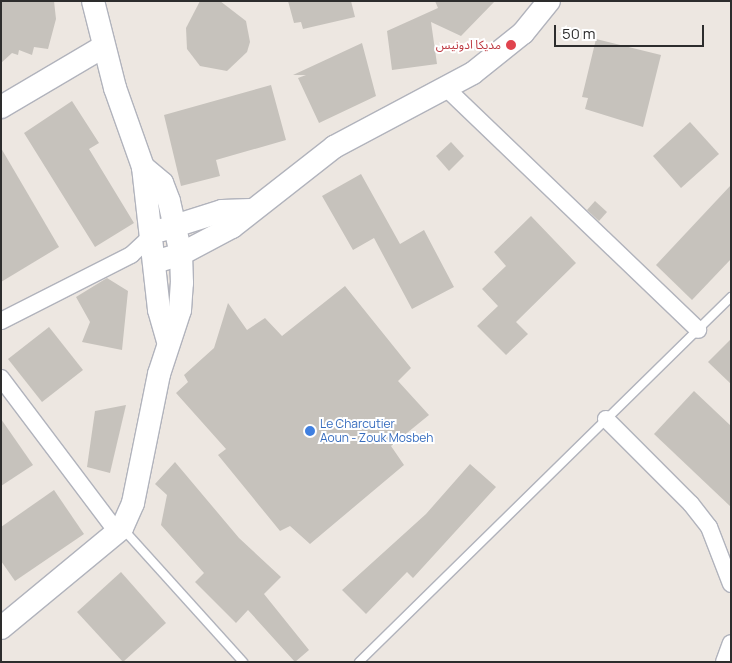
<!DOCTYPE html>
<html>
<head>
<meta charset="utf-8">
<style>
  body { margin:0 }
  #map { position:relative; width:732px; height:663px; overflow:hidden; background:#ede7e1; font-family:Manrope,"Noto Sans Arabic",sans-serif }
  div>[style] { position:absolute }
  .building>* { inset:0; background:#c6c2bc }
  .roads { filter:drop-shadow(1px 0 #b1b3bc) drop-shadow(-1px 0 #b1b3bc) drop-shadow(0 1px #b1b3bc) drop-shadow(0 -1px #b1b3bc) }
  .service>* { height:8px; margin:-4px; padding:0 4px; transform-origin:4px; border-radius:4px; background:#fff }
  .minor>* { height:16px; margin:-8px; padding:0 8px; transform-origin:8px; border-radius:8px; background:#fff }
  .secondary>* { height:22px; margin:-11px; padding:0 11px; transform-origin:11px; border-radius:11px; background:#fff }
  .dots>* { width:14px; height:14px; translate:-50% -50%; box-sizing:border-box; border:2px solid #fff; border-radius:50% }
  span { translate:-50% -50%; white-space:nowrap; text-align:center; line-height:1.15; -webkit-text-stroke:4px #fff; paint-order:stroke }
  .health-label { font-size:12px; color:#be3a42 }
  .right { translate:-100% -50%; text-align:right }
  .shop-label { font-size:12px; color:#366cbe }
  .left { translate:0 -50%; text-align:left }
  .frame { position:absolute; inset:0; border:2px solid #2d2d2d; pointer-events:none }
  .scale { position:absolute; left:554px; top:25px; width:150px; height:22px; box-sizing:border-box; border:2px solid #2d2d2d; border-top:0; padding-left:6px; font-size:15px; line-height:18px; white-space:nowrap; color:#2d2d2d; -webkit-text-stroke:4px #fff; paint-order:stroke }
</style>
</head>
<body>
<div id="map">
  <div class="building">
    <div style="clip-path:polygon(1px 1px,54px 1px,56px 19px,48px 49px,34px 47px,32px 55px,19px 50px,18px 55px,12px 53px,1px 63px)"></div>
    <div style="clip-path:polygon(200px 1px,220px 1px,246px 21px,250px 42px,247px 52px,227px 71px,200px 66px,187px 49px,186px 28px)"></div>
    <div style="clip-path:polygon(288px 1px,351px 1px,355px 17px,303px 29px,301px 22px,294px 23px)"></div>
    <div style="clip-path:polygon(435px 1px,495px 1px,461px 36px,431px 22px,437px 64px,392px 70px,387px 31px,438px 8px)"></div>
    <div style="clip-path:polygon(596px 39px,661px 55px,643px 127px,585px 109px,588px 98px,582px 97px)"></div>
    <div style="clip-path:polygon(362px 43px,376px 96px,319px 123px,298px 78px,306px 75px,293px 75px)"></div>
    <div style="clip-path:polygon(271px 85px,286px 140px,216px 160px,220px 176px,181px 186px,164px 115px)"></div>
    <div style="clip-path:polygon(72px 101px,99px 143px,89px 149px,134px 223px,95px 247px,24px 133px)"></div>
    <div style="clip-path:polygon(690px 122px,719px 154px,681px 188px,653px 156px)"></div>
    <div style="clip-path:polygon(451px 142px,464px 156px,449px 171px,436px 156px)"></div>
    <div style="clip-path:polygon(1px 148px,59px 247px,1px 282px)"></div>
    <div style="clip-path:polygon(361px 174px,400px 244px,424px 230px,454px 287px,412px 309px,374px 238px,353px 250px,322px 196px)"></div>
    <div style="clip-path:polygon(731px 185px,731px 259px,692px 300px,656px 265px)"></div>
    <div style="clip-path:polygon(595px 201px,607px 212px,599px 221px,587px 210px)"></div>
    <div style="clip-path:polygon(531px 216px,576px 263px,516px 322px,528px 334px,506px 355px,477px 326px,498px 306px,482px 289px,506px 266px,494px 252px)"></div>
    <div style="clip-path:polygon(107px 278px,128px 291px,122px 350px,82px 342px,90px 322px,76px 297px)"></div>
    <div style="clip-path:polygon(345px 286px,411px 368px,398px 381px,429px 415px,391px 446px,404px 465px,310px 544px,290px 526px,280px 531px,218px 455px,226px 449px,176px 393px,188px 382px,184px 375px,214px 348px,228px 303px,247px 330px,265px 318px,282px 336px)"></div>
    <div style="clip-path:polygon(49px 327px,83px 370px,42px 402px,8px 359px)"></div>
    <div style="clip-path:polygon(731px 339px,731px 384px,708px 362px)"></div>
    <div style="clip-path:polygon(694px 391px,731px 426px,731px 507px,654px 434px)"></div>
    <div style="clip-path:polygon(126px 405px,110px 473px,87px 467px,95px 411px)"></div>
    <div style="clip-path:polygon(1px 419px,33px 465px,1px 486px)"></div>
    <div style="clip-path:polygon(175px 462px,239px 538px,281px 577px,264px 594px,309px 650px,295px 662px,248px 610px,236px 623px,195px 582px,204px 573px,161px 525px,167px 495px,155px 484px)"></div>
    <div style="clip-path:polygon(470px 464px,496px 487px,413px 578px,407px 572px,366px 614px,342px 590px,426px 514px)"></div>
    <div style="clip-path:polygon(54px 490px,84px 534px,15px 581px,1px 561px,1px 527px)"></div>
    <div style="clip-path:polygon(121px 572px,166px 623px,123px 662px,77px 612px)"></div>
  </div>
  <div class="roads">
    <div class="service">
      <div style="left:123px;top:529px;width:179px;rotate:47.9deg"></div>
      <div style="left:359px;top:662px;width:521px;rotate:-44.46deg"></div>
    </div>
    <div class="minor">
      <div style="left:447px;top:89px;width:348px;rotate:43.8deg"></div>
      <div style="left:1px;top:321px;width:146px;rotate:-26.9deg"></div>
      <div style="left:131px;top:255px;width:26px;rotate:-43deg"></div>
      <div style="left:1px;top:378px;width:193px;rotate:53deg"></div>
      <div style="left:606px;top:419px;width:120px;rotate:45deg"></div>
      <div style="left:691px;top:504px;width:29px;rotate:52deg"></div>
      <div style="left:709px;top:527px;width:61px;rotate:68.9deg"></div>
      <div style="left:724px;top:662px;width:20px;rotate:-70deg"></div>
    </div>
    <div class="secondary">
      <div style="left:93px;top:1px;width:90px;rotate:75.8deg"></div>
      <div style="left:115px;top:88px;width:84px;rotate:70.5deg"></div>
      <div style="left:143px;top:167px;width:144px;rotate:83.6deg"></div>
      <div style="left:159px;top:310px;width:32px;rotate:74deg"></div>
      <div style="left:1px;top:107px;width:118px;rotate:-30.5deg"></div>
      <div style="left:162px;top:230px;width:63px;rotate:-17.6deg"></div>
      <div style="left:222px;top:211px;width:29px;rotate:-2deg"></div>
      <div style="left:155px;top:262px;width:27px;rotate:-17deg"></div>
      <div style="left:181px;top:254px;width:58px;rotate:-27.9deg"></div>
      <div style="left:232px;top:227px;width:130px;rotate:-38.1deg"></div>
      <div style="left:334px;top:147px;width:157px;rotate:-28deg"></div>
      <div style="left:473px;top:73px;width:64px;rotate:-38.7deg"></div>
      <div style="left:523px;top:33px;width:41px;rotate:-50.9deg"></div>
      <div style="left:1px;top:628px;width:157px;rotate:-39.6deg"></div>
      <div style="left:122px;top:528px;width:27px;rotate:-66deg"></div>
      <div style="left:133px;top:503px;width:132px;rotate:-78.6deg"></div>
      <div style="left:159px;top:374px;width:67px;rotate:-71.8deg"></div>
      <div style="left:180px;top:310px;width:27px;rotate:-86deg"></div>
      <div style="left:182px;top:283px;width:29px;rotate:-92deg"></div>
      <div style="left:181px;top:254px;width:54px;rotate:-102.8deg"></div>
      <div style="left:169px;top:201px;width:19px;rotate:-111deg"></div>
      <div style="left:162px;top:183px;width:25px;rotate:-140deg"></div>
    </div>
  </div>
  <div class="dots">
    <div style="left:511px;top:45px;background:#e0444e"></div>
    <div style="left:310px;top:431px;background:#3f7fe0"></div>
  </div>
  <div class="health-label">
    <span class="right" style="left:501px;top:45px">مديكا ادونيس</span>
  </div>
  <div class="shop-label">
    <span class="left" style="left:320px;top:431px">Le Charcutier<br>Aoun - Zouk Mosbeh</span>
  </div>
  <div class="frame"></div>
  <div class="scale">50 m</div>
</div>
</body>
</html>
